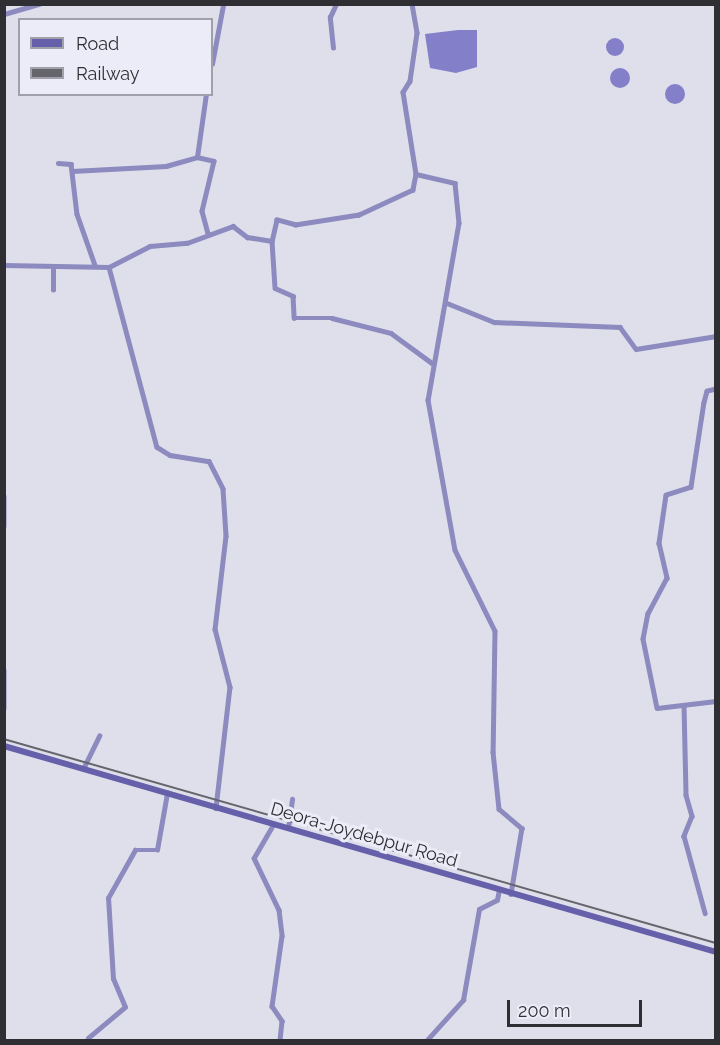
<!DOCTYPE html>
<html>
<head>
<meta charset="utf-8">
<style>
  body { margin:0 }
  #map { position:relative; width:720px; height:1045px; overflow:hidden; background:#dedfeb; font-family:Raleway,sans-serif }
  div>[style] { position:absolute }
  .water>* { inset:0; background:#837fc9 }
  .round { border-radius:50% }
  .street>* { height:4.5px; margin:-2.25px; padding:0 2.25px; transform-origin:2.25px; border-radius:2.25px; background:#8c8abe }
  .secondary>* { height:6px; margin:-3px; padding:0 3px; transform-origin:3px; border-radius:3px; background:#665faa }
  .rail>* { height:1.5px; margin:-0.75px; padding:0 0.75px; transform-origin:0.75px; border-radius:0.75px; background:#65656b }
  span { translate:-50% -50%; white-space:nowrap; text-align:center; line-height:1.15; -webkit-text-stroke:6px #ececf9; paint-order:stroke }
  .street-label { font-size:18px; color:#2f2f33 }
  .frame { position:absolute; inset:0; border:6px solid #2f2f33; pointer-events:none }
  .legend { position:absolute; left:18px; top:18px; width:195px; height:78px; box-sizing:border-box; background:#ececf9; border:2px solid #a0a0aa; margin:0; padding:8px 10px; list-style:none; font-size:18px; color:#2f2f33 }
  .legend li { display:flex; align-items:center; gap:12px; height:30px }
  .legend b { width:30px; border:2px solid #a0a0aa }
  .scale { position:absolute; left:507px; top:1000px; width:135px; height:27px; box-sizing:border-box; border:3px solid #2f2f33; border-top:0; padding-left:8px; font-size:18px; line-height:21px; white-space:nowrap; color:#2f2f33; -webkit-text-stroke:4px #ececf9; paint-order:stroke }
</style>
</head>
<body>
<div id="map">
  <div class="water">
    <div style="clip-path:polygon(458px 30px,477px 30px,477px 67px,456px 73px,430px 68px,425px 34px)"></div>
    <div class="round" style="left:606px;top:38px;width:18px;height:18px"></div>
    <div class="round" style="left:610px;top:68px;width:20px;height:20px"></div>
    <div class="round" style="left:665px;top:84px;width:20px;height:20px"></div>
  </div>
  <div class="street">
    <div style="left:200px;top:4px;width:29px"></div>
    <div style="left:412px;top:4px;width:29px;rotate:80deg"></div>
    <div style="left:417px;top:33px;width:49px;rotate:98.3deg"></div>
    <div style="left:410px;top:81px;width:13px;rotate:122deg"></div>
    <div style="left:403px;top:92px;width:83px;rotate:81deg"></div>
    <div style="left:416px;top:174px;width:16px;rotate:101deg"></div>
    <div style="left:413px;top:190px;width:60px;rotate:155.2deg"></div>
    <div style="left:359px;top:215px;width:64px;rotate:171deg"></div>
    <div style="left:296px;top:225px;width:20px;rotate:-165deg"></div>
    <div style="left:277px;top:220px;width:22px;rotate:103deg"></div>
    <div style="left:272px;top:241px;width:47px;rotate:86.3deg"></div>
    <div style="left:275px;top:288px;width:20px;rotate:24deg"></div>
    <div style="left:293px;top:296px;width:22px;rotate:87deg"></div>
    <div style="left:294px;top:318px;width:38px"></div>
    <div style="left:332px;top:318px;width:61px;rotate:14.3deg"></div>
    <div style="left:391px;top:333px;width:51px;rotate:36.2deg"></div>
    <div style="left:4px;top:14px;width:37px;rotate:-16deg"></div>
    <div style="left:333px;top:48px;width:31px;rotate:-96deg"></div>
    <div style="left:330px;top:17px;width:14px;rotate:-65deg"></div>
    <div style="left:212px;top:64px;width:60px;rotate:-79.4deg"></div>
    <div style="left:197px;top:157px;width:64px;rotate:-81.9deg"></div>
    <div style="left:58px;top:163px;width:13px;rotate:4deg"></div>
    <div style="left:71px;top:164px;width:50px;rotate:83.2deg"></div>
    <div style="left:77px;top:214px;width:54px;rotate:70.6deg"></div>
    <div style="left:72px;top:171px;width:94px;rotate:-3deg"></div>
    <div style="left:166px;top:166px;width:32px;rotate:-16deg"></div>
    <div style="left:197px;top:157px;width:17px;rotate:13deg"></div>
    <div style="left:214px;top:161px;width:51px;rotate:103.5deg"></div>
    <div style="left:202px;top:211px;width:24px;rotate:75deg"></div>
    <div style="left:416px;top:174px;width:40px;rotate:13deg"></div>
    <div style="left:455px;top:183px;width:40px;rotate:84.3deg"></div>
    <div style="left:459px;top:223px;width:180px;rotate:99.9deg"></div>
    <div style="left:428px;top:400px;width:152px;rotate:79.8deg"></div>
    <div style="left:455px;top:550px;width:90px;rotate:63.7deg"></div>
    <div style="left:495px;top:631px;width:121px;rotate:90.9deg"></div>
    <div style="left:493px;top:752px;width:57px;rotate:84deg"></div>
    <div style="left:499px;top:809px;width:30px;rotate:40deg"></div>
    <div style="left:522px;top:828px;width:67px;rotate:99.5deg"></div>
    <div style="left:4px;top:265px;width:105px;rotate:1.1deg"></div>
    <div style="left:109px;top:267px;width:46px;rotate:-27.1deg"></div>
    <div style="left:150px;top:246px;width:37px;rotate:-5deg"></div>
    <div style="left:187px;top:243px;width:49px;rotate:-20.3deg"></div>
    <div style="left:233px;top:226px;width:18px;rotate:38deg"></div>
    <div style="left:247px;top:237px;width:25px;rotate:9deg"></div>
    <div style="left:109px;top:267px;width:186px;rotate:75.1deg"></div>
    <div style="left:157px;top:447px;width:15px;rotate:32deg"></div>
    <div style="left:170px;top:455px;width:39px;rotate:9deg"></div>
    <div style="left:209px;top:461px;width:31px;rotate:63deg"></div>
    <div style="left:223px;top:489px;width:47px;rotate:86.3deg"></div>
    <div style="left:226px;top:536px;width:94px;rotate:96.7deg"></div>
    <div style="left:215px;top:629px;width:60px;rotate:75.5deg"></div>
    <div style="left:230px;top:687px;width:122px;rotate:96.6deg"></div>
    <div style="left:53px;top:290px;width:20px;rotate:-90deg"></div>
    <div style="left:447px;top:303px;width:51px;rotate:22deg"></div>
    <div style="left:494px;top:322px;width:126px;rotate:2.3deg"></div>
    <div style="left:620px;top:327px;width:27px;rotate:54deg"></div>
    <div style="left:636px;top:349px;width:81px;rotate:-9.2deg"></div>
    <div style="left:716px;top:389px;width:9px;rotate:167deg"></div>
    <div style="left:707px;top:391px;width:11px;rotate:105deg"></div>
    <div style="left:704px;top:402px;width:86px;rotate:98.7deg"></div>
    <div style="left:691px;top:487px;width:26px;rotate:162deg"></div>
    <div style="left:666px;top:495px;width:49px;rotate:98.3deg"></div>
    <div style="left:659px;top:543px;width:36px;rotate:77deg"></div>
    <div style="left:667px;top:578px;width:40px;rotate:118deg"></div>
    <div style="left:648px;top:613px;width:26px;rotate:101deg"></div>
    <div style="left:643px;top:639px;width:70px;rotate:78.5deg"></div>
    <div style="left:657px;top:708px;width:59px;rotate:-6.8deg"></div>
    <div style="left:4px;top:496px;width:30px;rotate:90deg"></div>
    <div style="left:4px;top:670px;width:38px;rotate:90deg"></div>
    <div style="left:684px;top:705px;width:90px;rotate:88.7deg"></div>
    <div style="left:686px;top:795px;width:22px;rotate:74deg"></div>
    <div style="left:692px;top:816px;width:22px;rotate:112deg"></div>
    <div style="left:684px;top:836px;width:80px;rotate:74.7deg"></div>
    <div style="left:83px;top:769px;width:37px;rotate:-64deg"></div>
    <div style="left:274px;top:824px;width:39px;rotate:120deg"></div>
    <div style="left:254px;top:858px;width:58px;rotate:64.3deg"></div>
    <div style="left:279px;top:910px;width:26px;rotate:83deg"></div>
    <div style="left:282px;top:936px;width:71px;rotate:98.1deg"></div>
    <div style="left:272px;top:1006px;width:18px;rotate:56deg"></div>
    <div style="left:282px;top:1021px;width:19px;rotate:96deg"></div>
    <div style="left:288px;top:828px;width:29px;rotate:-82deg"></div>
    <div style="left:88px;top:1038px;width:48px;rotate:-40deg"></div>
    <div style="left:125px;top:1007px;width:30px;rotate:-113deg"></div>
    <div style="left:113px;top:979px;width:81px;rotate:-93.5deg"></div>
    <div style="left:108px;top:898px;width:55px;rotate:-60.6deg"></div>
    <div style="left:135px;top:850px;width:22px"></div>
    <div style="left:157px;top:850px;width:58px;rotate:-80deg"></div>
    <div style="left:427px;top:1040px;width:54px;rotate:-48deg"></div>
    <div style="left:463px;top:1000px;width:92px;rotate:-80deg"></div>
    <div style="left:479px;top:909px;width:20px;rotate:-27deg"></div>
    <div style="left:497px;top:900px;width:10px;rotate:-79deg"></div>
  </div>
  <div class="secondary">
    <div style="left:4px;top:746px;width:741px;rotate:16.14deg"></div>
  </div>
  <div class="rail">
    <div style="left:4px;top:739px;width:741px;rotate:15.99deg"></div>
  </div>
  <div class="street-label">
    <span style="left:364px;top:835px;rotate:16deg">Deora-Joydebpur Road</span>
  </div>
  <div class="frame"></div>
  <ul class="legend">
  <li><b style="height:8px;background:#665faa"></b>Road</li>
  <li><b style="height:8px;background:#65656b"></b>Railway</li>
  </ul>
  <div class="scale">200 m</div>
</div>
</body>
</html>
